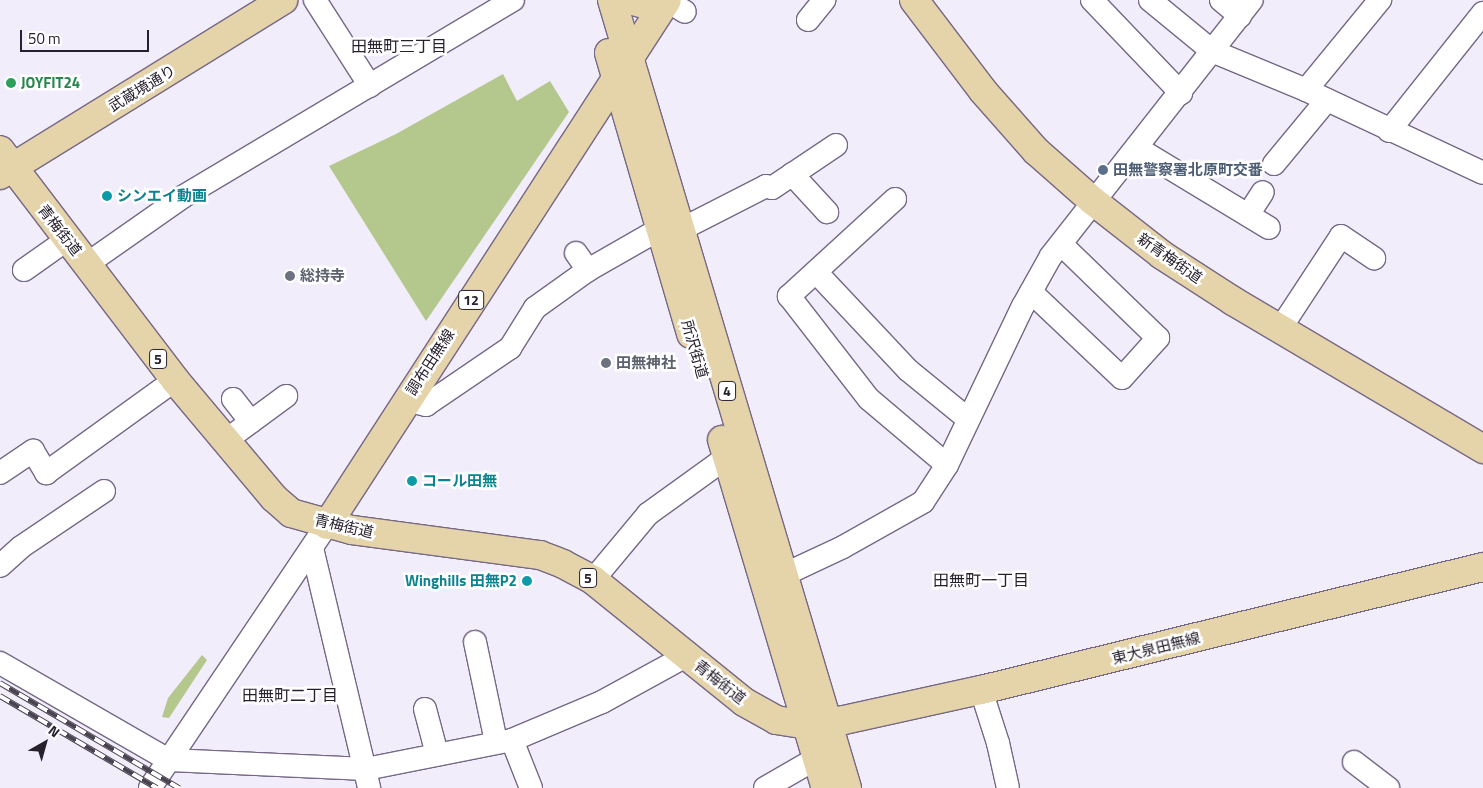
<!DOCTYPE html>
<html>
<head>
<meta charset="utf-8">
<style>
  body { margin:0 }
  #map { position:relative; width:1483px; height:788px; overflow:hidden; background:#f2edfa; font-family:"Titillium Web","Noto Sans JP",sans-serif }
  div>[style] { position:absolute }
  .green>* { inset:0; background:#b4c78d }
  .roads { filter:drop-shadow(1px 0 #756886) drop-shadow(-1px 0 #756886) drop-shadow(0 1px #756886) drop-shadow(0 -1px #756886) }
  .minor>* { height:22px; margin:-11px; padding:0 11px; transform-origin:11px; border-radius:11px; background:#fff }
  .major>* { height:28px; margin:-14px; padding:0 14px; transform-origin:14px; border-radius:14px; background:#e5d3aa }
  .rail>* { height:5.5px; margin-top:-2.75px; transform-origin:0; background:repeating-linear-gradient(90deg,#fff 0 11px,#4a4451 0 22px); box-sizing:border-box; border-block:1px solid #4a4451 }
  .dots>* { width:14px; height:14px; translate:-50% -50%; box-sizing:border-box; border:2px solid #fff; border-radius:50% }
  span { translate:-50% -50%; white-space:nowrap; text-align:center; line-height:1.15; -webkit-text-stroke:5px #fff; paint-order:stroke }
  .shield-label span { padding:1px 4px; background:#fff; border:1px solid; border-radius:4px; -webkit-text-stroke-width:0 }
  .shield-label { font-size:14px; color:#27212e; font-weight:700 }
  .leisure-label { font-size:15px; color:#27864d; font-weight:700 }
  .left { translate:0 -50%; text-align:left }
  .street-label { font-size:15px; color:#27212e }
  .service-label { font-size:15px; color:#4e5e75; font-weight:700 }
  .culture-label { font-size:15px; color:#0d838f; font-weight:700 }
  .right { translate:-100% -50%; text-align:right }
  .worship-label { font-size:15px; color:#5b616d; font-weight:700 }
  .neighbourhood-label { font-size:16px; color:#27212e }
  .north { position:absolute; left:20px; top:718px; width:50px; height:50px; -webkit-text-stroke:4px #fff; paint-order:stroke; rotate:38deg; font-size:14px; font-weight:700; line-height:20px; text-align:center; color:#27212e }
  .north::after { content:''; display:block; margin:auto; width:18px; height:22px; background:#27212e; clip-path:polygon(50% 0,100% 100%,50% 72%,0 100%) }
  .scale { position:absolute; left:20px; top:30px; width:129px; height:22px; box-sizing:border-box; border:2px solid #27212e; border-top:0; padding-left:6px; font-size:15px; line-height:18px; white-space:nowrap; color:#27212e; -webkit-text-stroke:4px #fff; paint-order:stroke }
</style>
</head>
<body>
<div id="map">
  <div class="green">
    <div style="clip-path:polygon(503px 74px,517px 101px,550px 81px,569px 112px,426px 321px,329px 166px,396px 134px)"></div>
    <div style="clip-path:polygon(202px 655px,207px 660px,169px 718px,162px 717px,168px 698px)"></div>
  </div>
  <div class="roads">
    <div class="minor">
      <div style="left:315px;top:0;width:102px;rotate:57.4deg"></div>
      <div style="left:666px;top:0;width:22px;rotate:32deg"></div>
      <div style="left:1092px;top:0;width:129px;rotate:46.3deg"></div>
      <div style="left:1150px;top:0;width:80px;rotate:39.4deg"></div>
      <div style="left:1212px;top:51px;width:102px;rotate:22.5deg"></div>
      <div style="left:1306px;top:90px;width:195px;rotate:25.1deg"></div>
      <div style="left:1221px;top:0;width:25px;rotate:40deg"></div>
      <div style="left:808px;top:20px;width:26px;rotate:-51deg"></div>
      <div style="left:1306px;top:90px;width:117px;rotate:-50.6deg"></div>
      <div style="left:1389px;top:131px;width:151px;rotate:-51.5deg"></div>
      <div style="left:1137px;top:148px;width:154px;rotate:31.2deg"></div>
      <div style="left:1274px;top:164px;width:83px;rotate:-50.4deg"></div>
      <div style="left:792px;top:174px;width:52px;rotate:47.4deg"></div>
      <div style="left:895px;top:199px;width:144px;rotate:137.5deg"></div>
      <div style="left:789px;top:296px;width:130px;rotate:52.2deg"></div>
      <div style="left:869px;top:399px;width:102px;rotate:40.2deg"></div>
      <div style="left:1248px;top:215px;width:27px;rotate:-57deg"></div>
      <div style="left:682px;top:229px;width:94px;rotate:-27.1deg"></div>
      <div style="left:766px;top:186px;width:6px;rotate:18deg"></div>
      <div style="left:772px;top:188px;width:77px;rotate:-33.9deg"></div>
      <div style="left:576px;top:253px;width:21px;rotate:55deg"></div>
      <div style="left:87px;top:264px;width:118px;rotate:-35deg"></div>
      <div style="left:184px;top:196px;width:383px;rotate:-30.8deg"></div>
      <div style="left:24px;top:270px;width:54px;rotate:-35.2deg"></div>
      <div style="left:816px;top:272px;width:134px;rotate:46.8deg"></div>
      <div style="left:908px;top:370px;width:77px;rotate:39.2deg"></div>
      <div style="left:1031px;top:292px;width:125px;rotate:43.4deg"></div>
      <div style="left:1122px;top:378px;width:54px;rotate:-48deg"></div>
      <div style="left:1158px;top:338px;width:135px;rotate:-135.9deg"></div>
      <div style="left:1280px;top:329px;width:111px;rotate:-56.7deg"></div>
      <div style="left:1341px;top:236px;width:40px;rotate:34deg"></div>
      <div style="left:233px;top:399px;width:29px;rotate:52deg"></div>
      <div style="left:405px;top:400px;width:22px;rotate:13deg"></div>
      <div style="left:426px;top:405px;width:102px;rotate:-34.2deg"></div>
      <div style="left:510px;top:348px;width:47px;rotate:-58deg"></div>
      <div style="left:535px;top:308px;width:65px;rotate:-35.6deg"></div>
      <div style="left:588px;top:270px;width:83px;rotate:-29.7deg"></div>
      <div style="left:225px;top:441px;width:76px;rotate:-36.4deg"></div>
      <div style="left:0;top:473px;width:40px;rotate:-34deg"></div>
      <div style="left:33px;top:451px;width:26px;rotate:59deg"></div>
      <div style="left:46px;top:473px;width:159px;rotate:-35.8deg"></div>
      <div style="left:312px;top:548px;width:247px;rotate:76.6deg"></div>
      <div style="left:0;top:566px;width:28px;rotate:-42deg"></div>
      <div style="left:21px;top:547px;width:100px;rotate:-34deg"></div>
      <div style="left:783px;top:570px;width:11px"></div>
      <div style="left:794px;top:570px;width:54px;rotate:-25.1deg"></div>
      <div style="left:843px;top:547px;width:92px;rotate:-29.4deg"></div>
      <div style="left:923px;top:502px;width:44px;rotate:-57deg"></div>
      <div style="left:947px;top:465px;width:176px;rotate:-64.5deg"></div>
      <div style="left:1023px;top:306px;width:57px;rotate:-60.8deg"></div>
      <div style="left:1051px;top:256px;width:325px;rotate:-51.9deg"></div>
      <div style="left:593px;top:580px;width:86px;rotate:-50.2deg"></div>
      <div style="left:648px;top:514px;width:97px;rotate:-35.8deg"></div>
      <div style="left:475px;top:642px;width:102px;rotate:78.1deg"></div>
      <div style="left:0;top:663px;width:195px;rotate:29.9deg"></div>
      <div style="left:169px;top:760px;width:197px;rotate:2.6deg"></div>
      <div style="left:366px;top:769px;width:149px;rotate:-11.2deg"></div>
      <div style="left:512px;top:740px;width:98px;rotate:-22.9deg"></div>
      <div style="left:602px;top:702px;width:96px;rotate:-28.7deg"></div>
      <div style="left:981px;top:690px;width:56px;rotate:72.2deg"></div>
      <div style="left:998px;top:743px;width:46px;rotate:77.5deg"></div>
      <div style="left:425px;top:709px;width:47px;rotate:75.1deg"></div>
      <div style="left:512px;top:740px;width:52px;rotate:68.4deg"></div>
      <div style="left:1354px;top:762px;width:43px;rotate:37.4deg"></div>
      <div style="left:150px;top:788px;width:317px;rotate:-56.1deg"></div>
      <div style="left:765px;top:788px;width:46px;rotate:-29.9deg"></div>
    </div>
    <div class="major">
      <div style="left:612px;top:0;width:822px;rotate:73.39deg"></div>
      <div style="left:630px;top:0;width:19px;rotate:16deg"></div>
      <div style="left:648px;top:5px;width:17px;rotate:-7deg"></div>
      <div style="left:914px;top:0;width:114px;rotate:52.8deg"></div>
      <div style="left:983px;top:91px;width:80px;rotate:48.5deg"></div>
      <div style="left:1036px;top:151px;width:76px;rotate:41.3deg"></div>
      <div style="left:1093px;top:201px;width:88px;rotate:38deg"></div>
      <div style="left:1162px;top:255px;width:85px;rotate:32.9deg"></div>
      <div style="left:1233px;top:301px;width:291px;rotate:30.6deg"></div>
      <div style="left:609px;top:53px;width:293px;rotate:73.7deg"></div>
      <div style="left:0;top:150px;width:289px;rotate:52.7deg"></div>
      <div style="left:175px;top:380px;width:154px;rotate:50deg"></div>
      <div style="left:274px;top:498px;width:23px;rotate:41deg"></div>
      <div style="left:291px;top:513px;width:63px;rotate:15.6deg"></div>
      <div style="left:352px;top:530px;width:190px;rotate:7.6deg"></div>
      <div style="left:540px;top:555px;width:25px;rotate:21deg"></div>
      <div style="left:563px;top:564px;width:34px;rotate:28deg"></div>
      <div style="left:593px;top:580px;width:194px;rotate:38.9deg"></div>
      <div style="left:744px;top:702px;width:37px;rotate:29deg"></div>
      <div style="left:776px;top:720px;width:32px;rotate:9deg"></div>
      <div style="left:808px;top:725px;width:36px;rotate:-8deg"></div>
      <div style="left:844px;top:720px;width:140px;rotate:-12.4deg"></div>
      <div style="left:981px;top:690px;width:517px;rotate:-13.77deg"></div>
      <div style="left:0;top:175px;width:333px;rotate:-31.7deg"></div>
      <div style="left:722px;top:440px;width:363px;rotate:73.4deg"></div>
      <div style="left:327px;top:525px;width:625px;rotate:-57.07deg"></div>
    </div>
  </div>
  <div class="rail">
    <div style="left:0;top:683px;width:208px;rotate:30.4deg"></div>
    <div style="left:0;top:696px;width:182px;rotate:30.4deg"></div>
  </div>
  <div class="dots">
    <div style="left:11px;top:83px;background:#2e9e5b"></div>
    <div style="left:1103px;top:170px;background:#5c6f8a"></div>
    <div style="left:107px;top:196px;background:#0f9aa8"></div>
    <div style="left:290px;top:276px;background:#6b7280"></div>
    <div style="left:606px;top:363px;background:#6b7280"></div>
    <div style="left:412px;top:481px;background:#0f9aa8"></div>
    <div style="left:527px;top:581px;background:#0f9aa8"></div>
  </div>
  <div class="shield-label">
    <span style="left:471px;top:300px">12</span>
    <span style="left:158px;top:359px">5</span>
    <span style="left:727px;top:391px">4</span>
    <span style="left:588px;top:578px">5</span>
  </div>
  <div class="leisure-label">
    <span class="left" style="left:21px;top:83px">JOYFIT24</span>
  </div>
  <div class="street-label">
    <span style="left:142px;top:88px;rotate:-31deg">武蔵境通り</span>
    <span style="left:60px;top:230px;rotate:52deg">青梅街道</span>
    <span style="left:1170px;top:258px;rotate:35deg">新青梅街道</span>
    <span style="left:695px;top:349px;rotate:74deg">所沢街道</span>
    <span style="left:430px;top:362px;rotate:-57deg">調布田無線</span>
    <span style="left:344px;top:526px;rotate:13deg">青梅街道</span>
    <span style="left:1156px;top:648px;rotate:-14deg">東大泉田無線</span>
    <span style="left:720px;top:682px;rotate:38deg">青梅街道</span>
  </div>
  <div class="service-label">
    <span class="left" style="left:1113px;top:170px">田無警察署北原町交番</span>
  </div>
  <div class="culture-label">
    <span class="left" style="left:117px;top:196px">シンエイ動画</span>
    <span class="left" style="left:422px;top:481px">コール田無</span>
    <span class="right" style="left:517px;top:581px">Winghills 田無P2</span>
  </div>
  <div class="worship-label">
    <span class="left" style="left:300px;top:276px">総持寺</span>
    <span class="left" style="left:616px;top:363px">田無神社</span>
  </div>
  <div class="neighbourhood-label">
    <span style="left:399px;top:46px">田無町三丁目</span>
    <span style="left:981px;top:580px">田無町一丁目</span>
    <span style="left:290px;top:695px">田無町二丁目</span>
  </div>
  <div class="north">N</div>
  <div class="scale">50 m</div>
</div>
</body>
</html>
